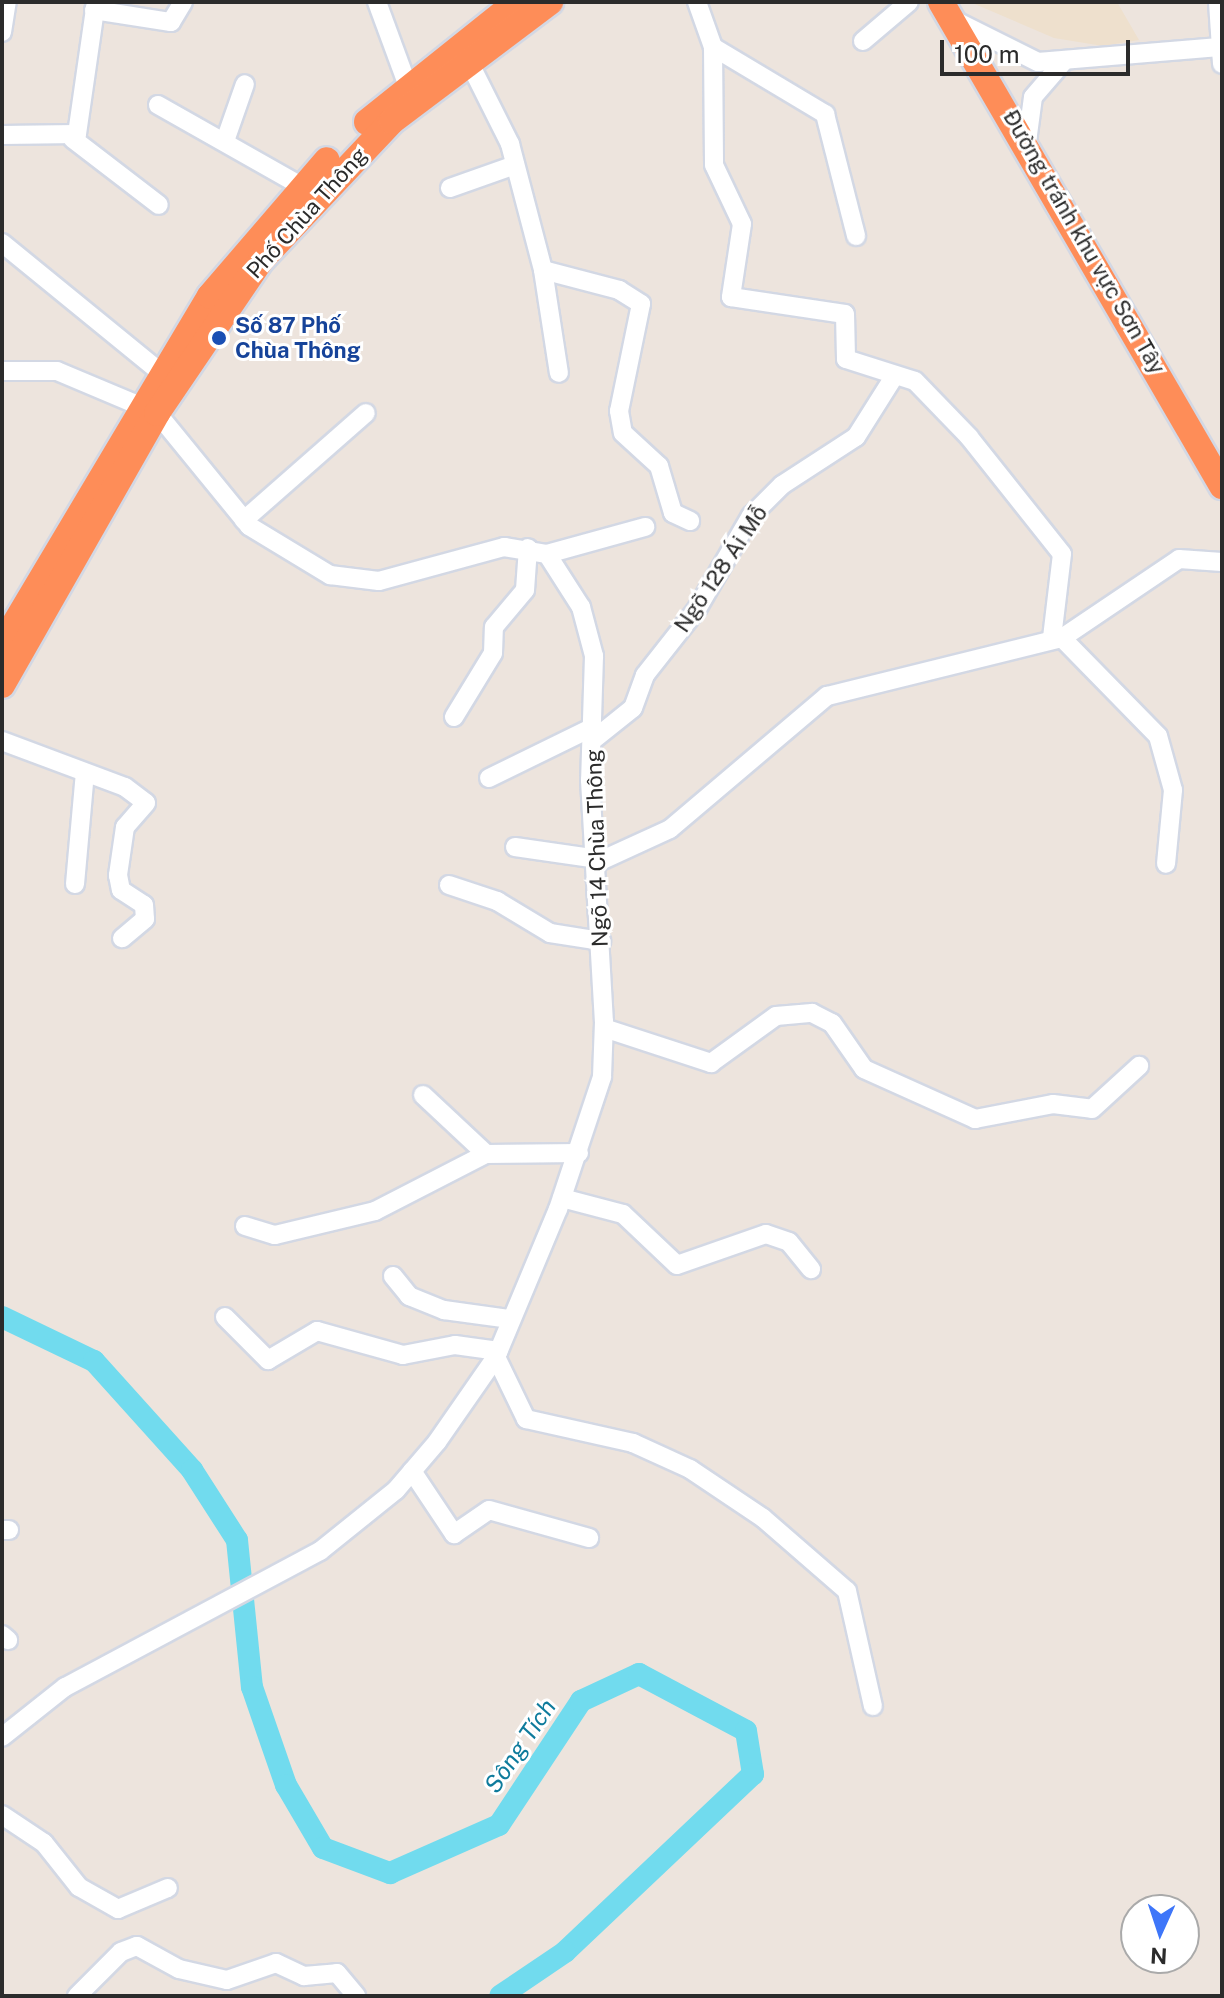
<!DOCTYPE html>
<html>
<head>
<meta charset="utf-8">
<style>
  body { margin:0 }
  #map { position:relative; width:1224px; height:1998px; overflow:hidden; background:#ede4dd; font-family:"Public Sans",sans-serif }
  div>[style] { position:absolute }
  .education>* { inset:0; background:#eee0cd }
  .river>* { height:22px; margin:-11px; padding:0 11px; transform-origin:11px; border-radius:11px; background:#71dbee }
  .roads { filter:drop-shadow(2px 0 #d3d8e4) drop-shadow(-2px 0 #d3d8e4) drop-shadow(0 2px #d3d8e4) drop-shadow(0 -2px #d3d8e4) }
  .minor>* { height:18px; margin:-9px; padding:0 9px; transform-origin:9px; border-radius:9px; background:#fff }
  .highway>* { height:26px; margin:-13px; padding:0 13px; transform-origin:13px; border-radius:13px; background:#fe8d58 }
  .dots>* { width:22px; height:22px; translate:-50% -50%; box-sizing:border-box; border:4px solid #fff; border-radius:50% }
  span { translate:-50% -50%; white-space:nowrap; text-align:center; line-height:1.15; -webkit-text-stroke:6px #fff; paint-order:stroke }
  .street-label { font-size:22px; color:#2b2b2b }
  .transit-label { font-size:22px; color:#164399; font-weight:700 }
  .left { translate:0 -50%; text-align:left }
  .water-label { font-size:24px; color:#0e7b9c; font-style:italic }
  .frame { position:absolute; inset:0; border:4px solid #2b2b2b; pointer-events:none }
  .north { position:absolute; left:1120px; top:1894px; width:80px; height:80px; box-sizing:border-box; background:#fff; border:2px solid #aaa; border-radius:50%; rotate:183deg; font-size:22px; font-weight:700; line-height:32px; text-align:center; color:#2b2b2b }
  .north::after { content:''; display:block; margin:auto; width:28px; height:36px; background:#3e76f9; clip-path:polygon(50% 0,100% 100%,50% 72%,0 100%) }
  .scale { position:absolute; left:940px; top:40px; width:190px; height:36px; box-sizing:border-box; border:4px solid #2b2b2b; border-top:0; padding-left:10px; font-size:24px; line-height:28px; white-space:nowrap; color:#2b2b2b; -webkit-text-stroke:6px #fff; paint-order:stroke }
</style>
</head>
<body>
<div id="map">
  <div class="education">
    <div style="clip-path:polygon(970px 2px,1117px 2px,1139px 40px,1103px 46px,1054px 38px)"></div>
  </div>
  <div class="river">
    <div style="left:2px;top:1317px;width:102px;rotate:25.6deg"></div>
    <div style="left:94px;top:1361px;width:147px;rotate:48deg"></div>
    <div style="left:192px;top:1470px;width:83px;rotate:57.3deg"></div>
    <div style="left:237px;top:1540px;width:148px;rotate:84.2deg"></div>
    <div style="left:252px;top:1687px;width:104px;rotate:70.9deg"></div>
    <div style="left:286px;top:1785px;width:73px;rotate:59.6deg"></div>
    <div style="left:323px;top:1848px;width:72px;rotate:20.5deg"></div>
    <div style="left:390px;top:1873px;width:119px;rotate:-23.8deg"></div>
    <div style="left:499px;top:1825px;width:149px;rotate:-56.5deg"></div>
    <div style="left:581px;top:1701px;width:64px;rotate:-25deg"></div>
    <div style="left:639px;top:1674px;width:121px;rotate:28deg"></div>
    <div style="left:746px;top:1731px;width:44px;rotate:80.8deg"></div>
    <div style="left:753px;top:1774px;width:259px;rotate:136.6deg"></div>
    <div style="left:565px;top:1952px;width:78px;rotate:145.9deg"></div>
  </div>
  <div class="roads">
    <div class="minor">
      <div style="left:377px;top:2px;width:101px;rotate:69.8deg"></div>
      <div style="left:697px;top:2px;width:48px;rotate:70.4deg"></div>
      <div style="left:713px;top:47px;width:118px;rotate:89.5deg"></div>
      <div style="left:714px;top:165px;width:65px;rotate:64.6deg"></div>
      <div style="left:742px;top:224px;width:74px;rotate:98.6deg"></div>
      <div style="left:731px;top:297px;width:115px;rotate:8.5deg"></div>
      <div style="left:845px;top:314px;width:45px;rotate:88.7deg"></div>
      <div style="left:846px;top:359px;width:72px;rotate:17.7deg"></div>
      <div style="left:915px;top:381px;width:78px;rotate:46deg"></div>
      <div style="left:969px;top:437px;width:149px;rotate:51.5deg"></div>
      <div style="left:1062px;top:554px;width:85px;rotate:96.8deg"></div>
      <div style="left:1218px;top:2px;width:62px;rotate:86.3deg"></div>
      <div style="left:94px;top:10px;width:78px;rotate:8.9deg"></div>
      <div style="left:171px;top:22px;width:23px;rotate:-59deg"></div>
      <div style="left:954px;top:20px;width:94px;rotate:26.6deg"></div>
      <div style="left:1038px;top:62px;width:185px;rotate:-4.7deg"></div>
      <div style="left:2px;top:32px;width:30px;rotate:-81deg"></div>
      <div style="left:863px;top:41px;width:60px;rotate:-40.3deg"></div>
      <div style="left:713px;top:47px;width:131px;rotate:30.9deg"></div>
      <div style="left:825px;top:114px;width:126px;rotate:75.7deg"></div>
      <div style="left:469px;top:62px;width:92px;rotate:63.4deg"></div>
      <div style="left:510px;top:144px;width:130px;rotate:75.3deg"></div>
      <div style="left:543px;top:270px;width:104px;rotate:81.2deg"></div>
      <div style="left:158px;top:105px;width:164px;rotate:29.5deg"></div>
      <div style="left:2px;top:135px;width:75px;rotate:-0.8deg"></div>
      <div style="left:77px;top:134px;width:133px;rotate:-81.8deg"></div>
      <div style="left:73px;top:139px;width:108px;rotate:37.5deg"></div>
      <div style="left:225px;top:141px;width:60px;rotate:-70.7deg"></div>
      <div style="left:1027px;top:142px;width:45px;rotate:-82.4deg"></div>
      <div style="left:1033px;top:97px;width:48px;rotate:-49.3deg"></div>
      <div style="left:450px;top:188px;width:69px;rotate:-19.5deg"></div>
      <div style="left:2px;top:243px;width:204px;rotate:39.2deg"></div>
      <div style="left:543px;top:270px;width:79px;rotate:14.7deg"></div>
      <div style="left:619px;top:290px;width:26px;rotate:32deg"></div>
      <div style="left:641px;top:304px;width:109px;rotate:101.6deg"></div>
      <div style="left:619px;top:411px;width:22px;rotate:80deg"></div>
      <div style="left:623px;top:433px;width:49px;rotate:42.5deg"></div>
      <div style="left:659px;top:466px;width:49px;rotate:73.4deg"></div>
      <div style="left:673px;top:513px;width:19px;rotate:25deg"></div>
      <div style="left:2px;top:371px;width:55px"></div>
      <div style="left:57px;top:371px;width:108px;rotate:22.8deg"></div>
      <div style="left:157px;top:413px;width:146px;rotate:50.8deg"></div>
      <div style="left:249px;top:526px;width:95px;rotate:31.2deg"></div>
      <div style="left:330px;top:575px;width:49px;rotate:7deg"></div>
      <div style="left:379px;top:581px;width:130px;rotate:-15.2deg"></div>
      <div style="left:504px;top:547px;width:44px;rotate:9.2deg"></div>
      <div style="left:547px;top:554px;width:63px;rotate:57.3deg"></div>
      <div style="left:581px;top:607px;width:51px;rotate:75.1deg"></div>
      <div style="left:594px;top:656px;width:124px;rotate:91.8deg"></div>
      <div style="left:590px;top:780px;width:242px;rotate:86.7deg"></div>
      <div style="left:604px;top:1022px;width:55px;rotate:92.1deg"></div>
      <div style="left:602px;top:1077px;width:139px;rotate:108.4deg"></div>
      <div style="left:558px;top:1209px;width:160px;rotate:112.7deg"></div>
      <div style="left:496px;top:1357px;width:103px;rotate:124.8deg"></div>
      <div style="left:437px;top:1442px;width:63px;rotate:130.5deg"></div>
      <div style="left:396px;top:1490px;width:97px;rotate:141.2deg"></div>
      <div style="left:320px;top:1551px;width:289px;rotate:151.9deg"></div>
      <div style="left:65px;top:1687px;width:80px;rotate:141.6deg"></div>
      <div style="left:244px;top:520px;width:162px;rotate:-41.3deg"></div>
      <div style="left:547px;top:554px;width:102px;rotate:-15.4deg"></div>
      <div style="left:1062px;top:638px;width:137px;rotate:45.6deg"></div>
      <div style="left:1158px;top:736px;width:56px;rotate:74.5deg"></div>
      <div style="left:1173px;top:790px;width:74px;rotate:95.4deg"></div>
      <div style="left:454px;top:717px;width:75px;rotate:-58.6deg"></div>
      <div style="left:493px;top:653px;width:26px;rotate:-88deg"></div>
      <div style="left:494px;top:627px;width:48px;rotate:-50deg"></div>
      <div style="left:525px;top:590px;width:42px;rotate:-85.9deg"></div>
      <div style="left:593px;top:740px;width:51px;rotate:-38.7deg"></div>
      <div style="left:633px;top:708px;width:35px;rotate:-70deg"></div>
      <div style="left:645px;top:675px;width:84px;rotate:-51.8deg"></div>
      <div style="left:697px;top:609px;width:108px;rotate:-59.9deg"></div>
      <div style="left:751px;top:516px;width:44px;rotate:-45deg"></div>
      <div style="left:782px;top:485px;width:88px;rotate:-33deg"></div>
      <div style="left:856px;top:437px;width:73px;rotate:-57.8deg"></div>
      <div style="left:2px;top:741px;width:131px;rotate:20.5deg"></div>
      <div style="left:125px;top:787px;width:26px;rotate:37deg"></div>
      <div style="left:146px;top:803px;width:32px;rotate:131deg"></div>
      <div style="left:125px;top:827px;width:49px;rotate:98.3deg"></div>
      <div style="left:118px;top:875px;width:15px;rotate:79deg"></div>
      <div style="left:121px;top:890px;width:27px;rotate:33deg"></div>
      <div style="left:144px;top:905px;width:14px;rotate:86deg"></div>
      <div style="left:145px;top:919px;width:30px;rotate:140deg"></div>
      <div style="left:489px;top:778px;width:116px;rotate:-26.1deg"></div>
      <div style="left:515px;top:847px;width:84px;rotate:8.2deg"></div>
      <div style="left:598px;top:862px;width:79px;rotate:-24.6deg"></div>
      <div style="left:670px;top:829px;width:206px;rotate:-40.3deg"></div>
      <div style="left:827px;top:696px;width:242px;rotate:-13.9deg"></div>
      <div style="left:1062px;top:638px;width:141px;rotate:-34deg"></div>
      <div style="left:1179px;top:559px;width:43px;rotate:4deg"></div>
      <div style="left:75px;top:884px;width:111px;rotate:-84.9deg"></div>
      <div style="left:449px;top:885px;width:51px;rotate:18.4deg"></div>
      <div style="left:497px;top:901px;width:62px;rotate:31.1deg"></div>
      <div style="left:550px;top:933px;width:52px;rotate:8.9deg"></div>
      <div style="left:604px;top:1028px;width:113px;rotate:18.1deg"></div>
      <div style="left:711px;top:1063px;width:80px;rotate:-35.9deg"></div>
      <div style="left:776px;top:1016px;width:36px;rotate:-5deg"></div>
      <div style="left:812px;top:1013px;width:22px;rotate:27deg"></div>
      <div style="left:832px;top:1023px;width:56px;rotate:55.2deg"></div>
      <div style="left:864px;top:1069px;width:122px;rotate:24.2deg"></div>
      <div style="left:975px;top:1119px;width:79px;rotate:-10.9deg"></div>
      <div style="left:1053px;top:1104px;width:39px;rotate:7deg"></div>
      <div style="left:1092px;top:1109px;width:64px;rotate:-42.5deg"></div>
      <div style="left:423px;top:1095px;width:86px;rotate:43.1deg"></div>
      <div style="left:562px;top:1198px;width:63px;rotate:14.7deg"></div>
      <div style="left:623px;top:1214px;width:74px;rotate:43.4deg"></div>
      <div style="left:677px;top:1265px;width:94px;rotate:-19.2deg"></div>
      <div style="left:766px;top:1234px;width:24px;rotate:19deg"></div>
      <div style="left:789px;top:1242px;width:35px;rotate:51deg"></div>
      <div style="left:245px;top:1226px;width:31px;rotate:17deg"></div>
      <div style="left:275px;top:1235px;width:103px;rotate:-13.5deg"></div>
      <div style="left:375px;top:1211px;width:125px;rotate:-27.2deg"></div>
      <div style="left:486px;top:1154px;width:93px;rotate:-0.6deg"></div>
      <div style="left:393px;top:1276px;width:26px;rotate:51deg"></div>
      <div style="left:409px;top:1296px;width:38px;rotate:22deg"></div>
      <div style="left:444px;top:1310px;width:67px;rotate:7.8deg"></div>
      <div style="left:225px;top:1317px;width:61px;rotate:45deg"></div>
      <div style="left:268px;top:1360px;width:57px;rotate:-30.6deg"></div>
      <div style="left:317px;top:1331px;width:89px;rotate:15.6deg"></div>
      <div style="left:403px;top:1355px;width:53px;rotate:-10.9deg"></div>
      <div style="left:455px;top:1345px;width:44px;rotate:7.8deg"></div>
      <div style="left:496px;top:1357px;width:69px;rotate:64.2deg"></div>
      <div style="left:526px;top:1419px;width:110px;rotate:12.6deg"></div>
      <div style="left:633px;top:1443px;width:63px;rotate:24.5deg"></div>
      <div style="left:690px;top:1469px;width:88px;rotate:33.9deg"></div>
      <div style="left:763px;top:1518px;width:111px;rotate:41deg"></div>
      <div style="left:847px;top:1591px;width:118px;rotate:77.3deg"></div>
      <div style="left:412px;top:1471px;width:76px;rotate:56.3deg"></div>
      <div style="left:454px;top:1534px;width:42px;rotate:-34.4deg"></div>
      <div style="left:489px;top:1510px;width:104px;rotate:15.6deg"></div>
      <div style="left:2px;top:1530px;width:7px"></div>
      <div style="left:2px;top:1635px;width:8px;rotate:40deg"></div>
      <div style="left:2px;top:1815px;width:50px;rotate:33.7deg"></div>
      <div style="left:44px;top:1843px;width:56px;rotate:51.5deg"></div>
      <div style="left:79px;top:1887px;width:45px;rotate:29.4deg"></div>
      <div style="left:118px;top:1909px;width:54px;rotate:-22.8deg"></div>
      <div style="left:77px;top:1996px;width:62px;rotate:-45deg"></div>
      <div style="left:121px;top:1952px;width:17px;rotate:-21deg"></div>
      <div style="left:137px;top:1946px;width:48px;rotate:28.7deg"></div>
      <div style="left:179px;top:1969px;width:49px;rotate:12.9deg"></div>
      <div style="left:227px;top:1980px;width:52px;rotate:-19.1deg"></div>
      <div style="left:276px;top:1963px;width:31px;rotate:25deg"></div>
      <div style="left:304px;top:1976px;width:33px;rotate:-5deg"></div>
      <div style="left:337px;top:1973px;width:30px;rotate:50deg"></div>
    </div>
    <div class="highway">
      <div style="left:941px;top:2px;width:560px;rotate:59.86deg"></div>
      <div style="left:367px;top:122px;width:192px;rotate:-38.7deg"></div>
      <div style="left:2px;top:645px;width:406px;rotate:-59.2deg"></div>
      <div style="left:210px;top:296px;width:179px;rotate:-49.3deg"></div>
      <div style="left:2px;top:685px;width:313px;rotate:-60.3deg"></div>
      <div style="left:157px;top:413px;width:185px;rotate:-55.8deg"></div>
      <div style="left:261px;top:260px;width:191px;rotate:-46.7deg"></div>
      <div style="left:392px;top:121px;width:198px;rotate:-37deg"></div>
    </div>
  </div>
  <div class="dots">
    <div style="left:219px;top:338px;background:#1a4fb4"></div>
  </div>
  <div class="street-label">
    <span style="left:307px;top:213px;rotate:-48deg">Phố Chùa Thông</span>
    <span style="left:1084px;top:242px;rotate:60deg">Đường tránh khu vực Sơn Tây</span>
    <span style="left:721px;top:569px;rotate:-56deg">Ngõ 128 Ái Mỗ</span>
    <span style="left:597px;top:848px;rotate:-92deg">Ngõ 14 Chùa Thông</span>
  </div>
  <div class="transit-label">
    <span class="left" style="left:235px;top:338px">Số 87 Phố<br>Chùa Thông</span>
  </div>
  <div class="water-label">
    <span style="left:520px;top:1746px;rotate:-56deg">Sông Tích</span>
  </div>
  <div class="frame"></div>
  <div class="north">N</div>
  <div class="scale">100 m</div>
</div>
</body>
</html>
